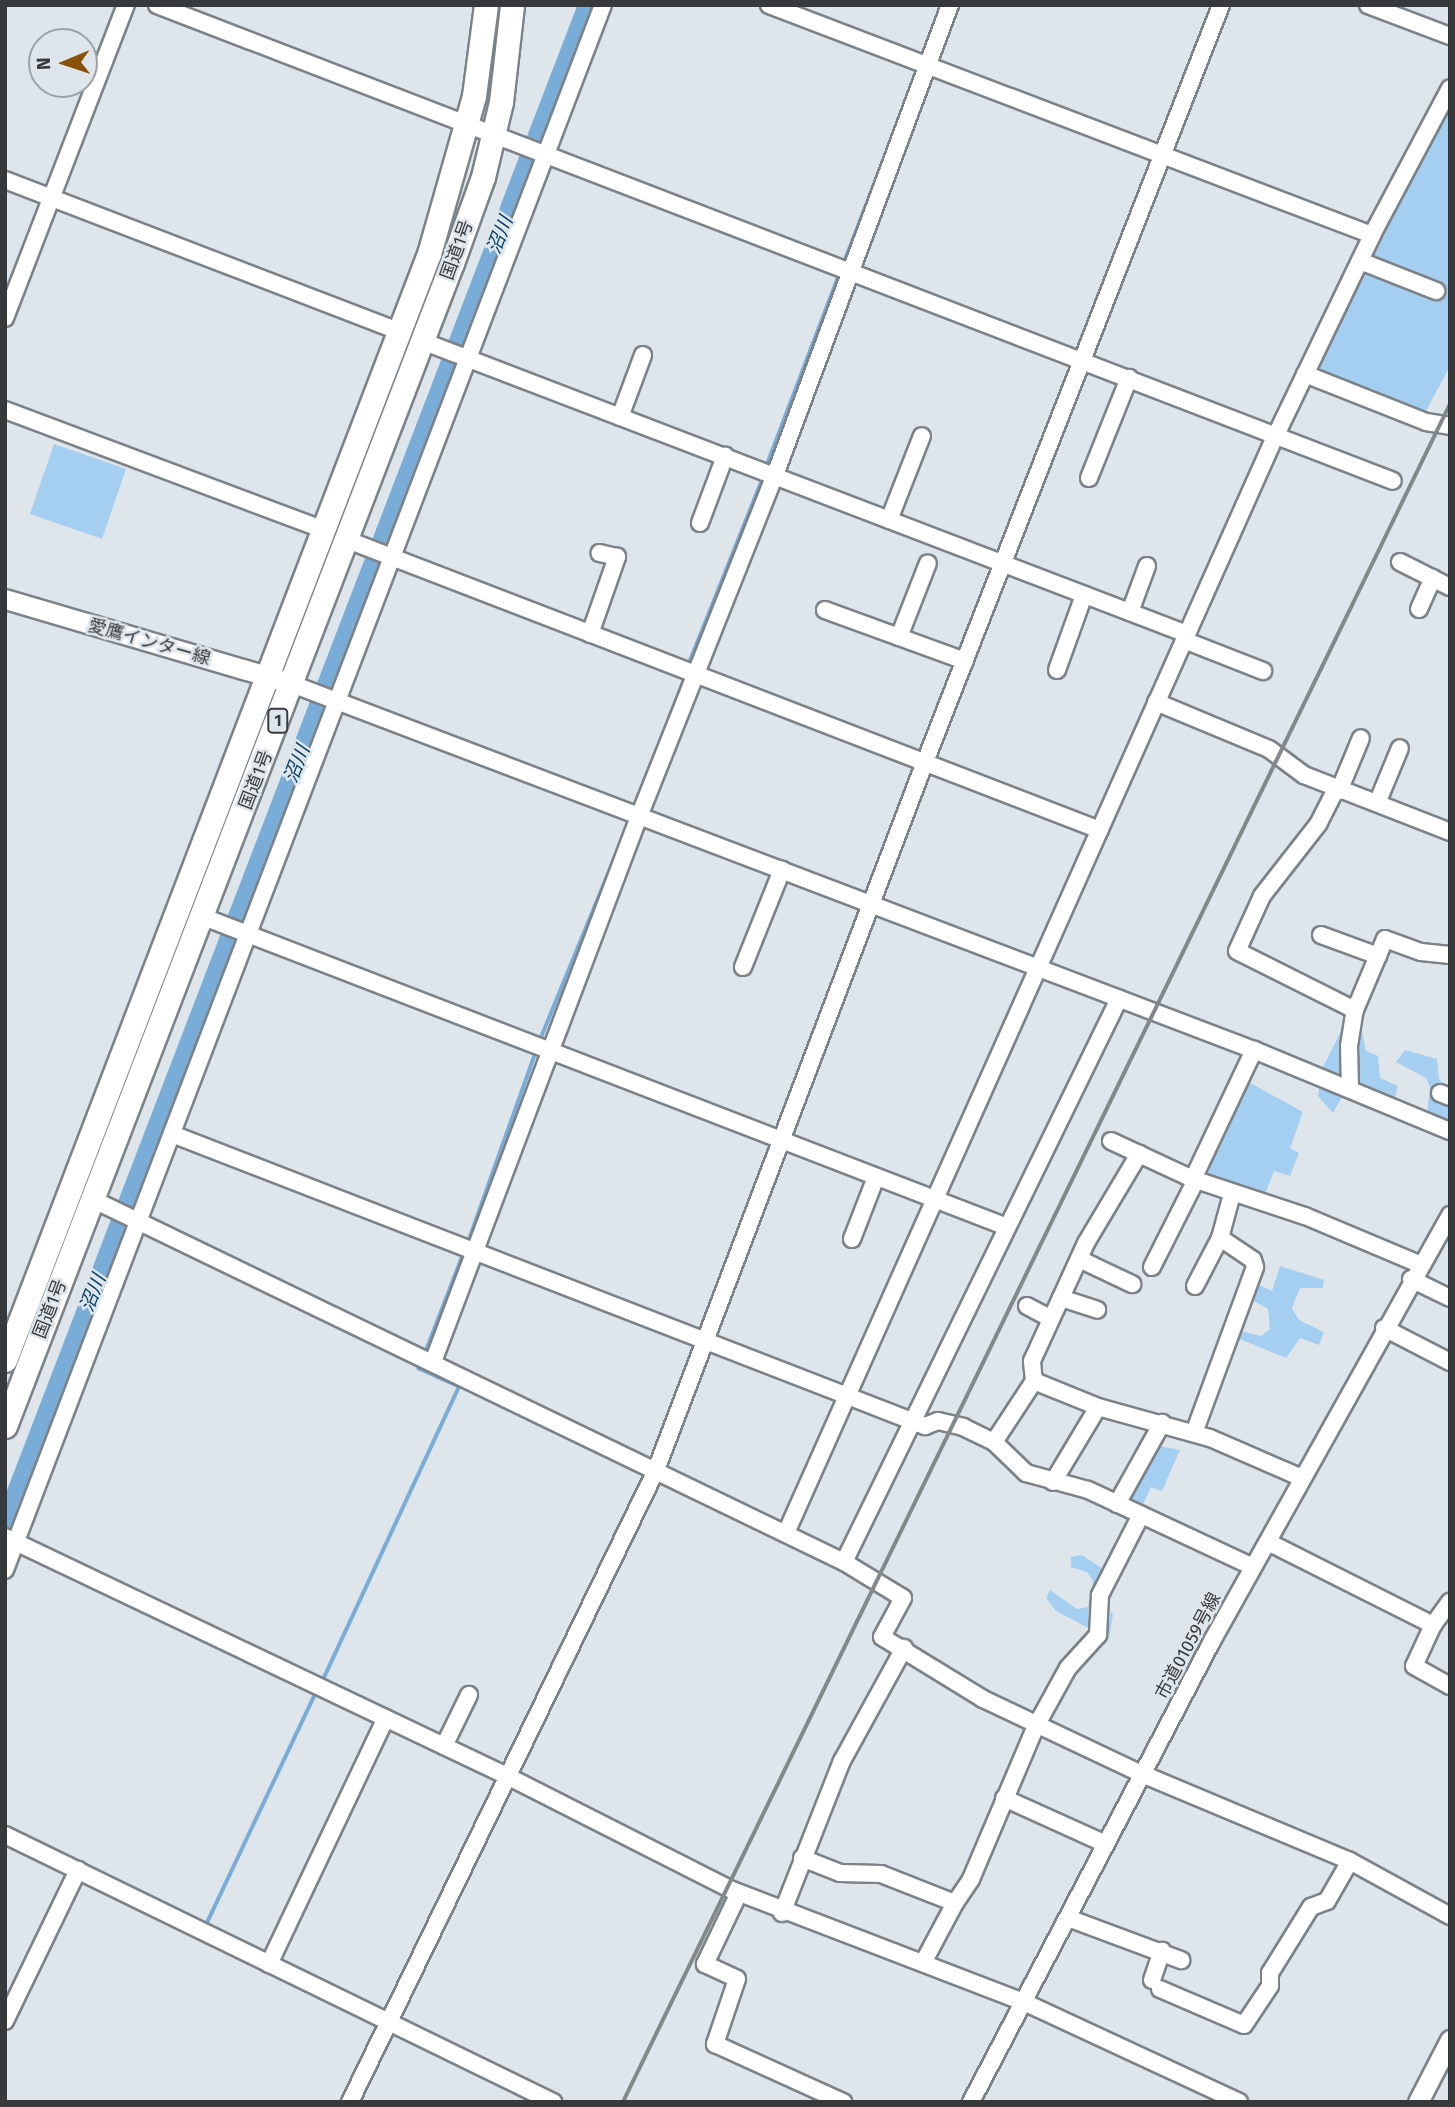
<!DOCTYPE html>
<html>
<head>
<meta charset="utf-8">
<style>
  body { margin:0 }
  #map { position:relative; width:1455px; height:2107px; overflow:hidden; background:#dfe6eb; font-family:"Fira Sans","Noto Sans JP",sans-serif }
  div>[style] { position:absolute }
  .green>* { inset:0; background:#a5cff1 }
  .stream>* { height:3.5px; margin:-1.75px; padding:0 1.75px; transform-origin:1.75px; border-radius:1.75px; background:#79acd6 }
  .river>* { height:21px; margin:-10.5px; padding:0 10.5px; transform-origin:10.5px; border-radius:10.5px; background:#79acd6 }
  .roads { filter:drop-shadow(2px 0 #7c8287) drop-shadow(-2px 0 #7c8287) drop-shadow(0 2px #7c8287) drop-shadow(0 -2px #7c8287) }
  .minor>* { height:16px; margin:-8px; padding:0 8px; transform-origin:8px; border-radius:8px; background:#fff }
  .major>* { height:19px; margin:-9.5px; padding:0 9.5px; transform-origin:9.5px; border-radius:9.5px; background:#fff }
  .highway>* { height:23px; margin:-11.5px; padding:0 11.5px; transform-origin:11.5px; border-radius:11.5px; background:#fff }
  .rail>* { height:3.5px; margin:-1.75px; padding:0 1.75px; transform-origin:1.75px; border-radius:1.75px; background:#83888b }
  span { translate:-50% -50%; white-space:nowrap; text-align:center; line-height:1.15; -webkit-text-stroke:5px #dfe6eb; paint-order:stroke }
  .shield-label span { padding:2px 5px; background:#dfe6eb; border:2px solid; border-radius:5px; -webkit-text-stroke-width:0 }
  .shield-label { font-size:16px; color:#373a3c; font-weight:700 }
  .street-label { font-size:18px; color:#373a3c }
  .water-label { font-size:19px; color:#004067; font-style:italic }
  .frame { position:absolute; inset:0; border:7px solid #373a3c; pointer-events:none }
  .north { position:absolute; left:28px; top:28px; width:70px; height:70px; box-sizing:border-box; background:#dfe6eb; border:2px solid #9ca1a5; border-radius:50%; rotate:268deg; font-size:19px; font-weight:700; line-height:28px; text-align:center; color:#373a3c }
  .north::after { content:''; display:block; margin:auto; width:24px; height:32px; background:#8a5108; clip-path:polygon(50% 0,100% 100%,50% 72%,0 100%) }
</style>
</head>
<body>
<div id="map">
  <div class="green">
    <div style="clip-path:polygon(1450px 87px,1450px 366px,1424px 415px,1314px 370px)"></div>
    <div style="clip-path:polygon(54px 444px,126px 469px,102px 539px,30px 514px)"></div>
    <div style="clip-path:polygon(1354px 1024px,1362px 1031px,1366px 1051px,1378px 1056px,1380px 1078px,1398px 1086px,1394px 1101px,1348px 1086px,1333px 1113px,1318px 1096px,1321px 1071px,1344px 1025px)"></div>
    <div style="clip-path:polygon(1405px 1050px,1437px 1059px,1439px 1079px,1450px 1090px,1450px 1126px,1427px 1114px,1430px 1087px,1426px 1078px,1396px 1062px)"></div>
    <div style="clip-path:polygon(1245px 1080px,1303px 1112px,1290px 1148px,1299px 1153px,1290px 1176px,1274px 1171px,1264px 1197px,1202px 1177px)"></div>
    <div style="clip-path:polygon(1280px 1266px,1324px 1280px,1323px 1288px,1300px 1288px,1292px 1308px,1299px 1320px,1324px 1332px,1319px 1345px,1300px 1338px,1286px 1358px,1237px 1338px,1240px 1331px,1261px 1336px,1270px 1329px,1268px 1309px,1252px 1300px,1255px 1283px,1272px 1291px)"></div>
    <div style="clip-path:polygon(1154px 1445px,1180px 1450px,1162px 1491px,1151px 1487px,1140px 1511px,1121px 1504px)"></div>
    <div style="clip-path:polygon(1082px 1555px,1106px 1571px,1102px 1607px,1113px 1614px,1109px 1639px,1056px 1611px,1046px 1598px,1050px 1590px,1077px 1609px,1088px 1607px,1093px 1581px,1087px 1572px,1071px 1567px,1071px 1557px)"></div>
  </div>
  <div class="stream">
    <div style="left:843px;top:265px;width:164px;rotate:-68.9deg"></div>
    <div style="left:766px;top:467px;width:209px;rotate:-69.2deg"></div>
    <div style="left:688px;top:666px;width:202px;rotate:-68.3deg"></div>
    <div style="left:654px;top:758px;width:87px;rotate:-69.1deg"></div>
    <div style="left:540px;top:1040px;width:216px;rotate:-67.7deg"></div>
    <div style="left:467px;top:1245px;width:206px;rotate:-70.4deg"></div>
    <div style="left:424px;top:1356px;width:111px;rotate:-69deg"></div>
    <div style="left:321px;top:1684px;width:327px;rotate:-65.1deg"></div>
    <div style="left:459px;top:1387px;width:44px;rotate:-155.8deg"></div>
    <div style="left:419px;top:1369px;width:6px;rotate:-72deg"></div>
    <div style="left:205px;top:1927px;width:262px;rotate:-64.7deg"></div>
  </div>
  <div class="river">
    <div style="left:5px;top:1523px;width:1626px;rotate:-68.99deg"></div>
  </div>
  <div class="roads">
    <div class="minor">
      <div style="left:157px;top:5px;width:1324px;rotate:21.06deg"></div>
      <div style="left:769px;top:5px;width:645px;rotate:20.88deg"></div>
      <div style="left:1368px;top:5px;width:88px;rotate:20.7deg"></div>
      <div style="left:5px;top:180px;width:424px;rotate:21deg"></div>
      <div style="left:1360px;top:261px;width:82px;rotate:21.5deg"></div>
      <div style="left:5px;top:318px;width:336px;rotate:-68.9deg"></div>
      <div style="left:422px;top:341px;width:819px;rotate:20.96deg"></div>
      <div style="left:1305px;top:374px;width:130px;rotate:21.6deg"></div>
      <div style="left:1426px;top:422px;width:24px;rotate:9deg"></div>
      <div style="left:5px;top:410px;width:342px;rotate:20.6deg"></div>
      <div style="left:620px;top:417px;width:66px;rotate:-69.6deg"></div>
      <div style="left:1089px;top:478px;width:108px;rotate:-68.2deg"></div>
      <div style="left:889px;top:520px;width:90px;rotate:-68.6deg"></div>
      <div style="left:700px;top:523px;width:72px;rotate:-69.5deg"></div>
      <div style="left:345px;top:539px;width:809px;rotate:21.08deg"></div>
      <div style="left:1400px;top:562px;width:56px;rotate:26.6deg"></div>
      <div style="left:1419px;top:609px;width:34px;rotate:-66deg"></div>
      <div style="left:825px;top:610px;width:149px;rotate:20deg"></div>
      <div style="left:1130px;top:612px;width:49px;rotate:-69.7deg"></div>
      <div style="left:590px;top:634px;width:82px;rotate:-70.7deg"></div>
      <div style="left:617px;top:557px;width:18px;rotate:-167deg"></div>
      <div style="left:899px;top:637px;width:79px;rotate:-68.6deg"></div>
      <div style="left:1184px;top:640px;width:85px;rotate:21.4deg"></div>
      <div style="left:1057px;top:670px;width:80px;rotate:-70.2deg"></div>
      <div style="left:292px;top:684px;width:1029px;rotate:20.83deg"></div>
      <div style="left:1254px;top:1050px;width:212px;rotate:22.5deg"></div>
      <div style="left:1156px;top:702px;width:122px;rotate:22.6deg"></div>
      <div style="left:1269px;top:749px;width:44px;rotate:36.6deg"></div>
      <div style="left:1304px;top:775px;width:157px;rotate:21.3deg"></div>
      <div style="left:1336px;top:789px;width:38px;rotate:117deg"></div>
      <div style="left:1319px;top:823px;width:93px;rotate:128deg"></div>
      <div style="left:1262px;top:896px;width:60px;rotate:114.4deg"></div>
      <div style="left:1237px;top:951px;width:132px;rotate:26.6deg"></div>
      <div style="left:1355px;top:1010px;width:77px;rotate:-67.1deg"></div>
      <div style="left:1385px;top:939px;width:38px;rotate:20deg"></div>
      <div style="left:1421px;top:952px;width:29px;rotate:6deg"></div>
      <div style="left:1339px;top:791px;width:57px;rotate:-67.5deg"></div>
      <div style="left:1378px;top:801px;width:57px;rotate:-67.5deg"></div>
      <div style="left:201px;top:916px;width:864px;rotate:21.1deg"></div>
      <div style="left:1321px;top:935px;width:61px;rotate:20.2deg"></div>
      <div style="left:743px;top:967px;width:105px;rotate:-68.1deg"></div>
      <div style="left:1350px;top:1089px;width:43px;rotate:-91.3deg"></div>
      <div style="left:1349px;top:1046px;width:36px;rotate:-81deg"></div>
      <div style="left:1440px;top:1093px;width:11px;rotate:22deg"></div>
      <div style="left:172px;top:1134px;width:808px;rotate:21.2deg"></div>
      <div style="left:925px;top:1426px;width:14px;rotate:-21deg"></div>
      <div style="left:938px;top:1421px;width:26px;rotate:13deg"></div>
      <div style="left:963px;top:1427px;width:34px;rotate:26deg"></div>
      <div style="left:994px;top:1442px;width:45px;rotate:44.1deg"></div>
      <div style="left:1026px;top:1473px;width:64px;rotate:15.3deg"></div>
      <div style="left:1088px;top:1490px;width:182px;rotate:25deg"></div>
      <div style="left:1111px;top:1141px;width:90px;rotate:24.9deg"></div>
      <div style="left:1193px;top:1179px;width:118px;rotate:18.3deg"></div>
      <div style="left:1305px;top:1216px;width:124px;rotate:22.8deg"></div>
      <div style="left:1193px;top:1179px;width:143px;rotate:-64.7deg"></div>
      <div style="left:92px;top:1199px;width:835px;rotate:25.77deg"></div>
      <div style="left:844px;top:1562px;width:69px;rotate:31.4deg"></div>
      <div style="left:903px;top:1598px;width:44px;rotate:118.3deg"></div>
      <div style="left:882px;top:1637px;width:119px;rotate:31.5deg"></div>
      <div style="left:983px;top:1699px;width:176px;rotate:25.3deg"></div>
      <div style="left:1142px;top:1774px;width:225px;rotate:22.7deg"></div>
      <div style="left:1350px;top:1861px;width:114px;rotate:28.8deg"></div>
      <div style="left:852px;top:1239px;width:66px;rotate:-68.8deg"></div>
      <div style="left:1079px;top:1259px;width:59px;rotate:25.3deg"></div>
      <div style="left:1152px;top:1267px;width:97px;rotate:-63.2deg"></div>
      <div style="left:1411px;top:1279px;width:43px;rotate:26deg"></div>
      <div style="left:1195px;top:1286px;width:54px;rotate:-62.5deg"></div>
      <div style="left:1220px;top:1238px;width:46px;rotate:-74.7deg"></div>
      <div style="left:1061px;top:1298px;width:38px;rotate:18deg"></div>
      <div style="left:1027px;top:1306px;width:27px;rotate:28deg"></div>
      <div style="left:1384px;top:1328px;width:74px;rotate:27.3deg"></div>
      <div style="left:433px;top:1362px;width:586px;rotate:-69.31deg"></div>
      <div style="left:640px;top:814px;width:365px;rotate:-68.3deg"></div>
      <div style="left:775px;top:475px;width:502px;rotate:-69.58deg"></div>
      <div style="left:1034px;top:1381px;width:20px;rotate:-96deg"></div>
      <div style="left:1032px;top:1361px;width:130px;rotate:-65.4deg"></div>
      <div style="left:1086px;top:1243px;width:104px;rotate:-59.2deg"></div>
      <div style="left:1194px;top:1433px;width:177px;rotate:-69.8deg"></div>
      <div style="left:1255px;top:1267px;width:7px;rotate:-106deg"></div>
      <div style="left:1253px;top:1260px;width:40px;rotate:-146deg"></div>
      <div style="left:994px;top:1442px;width:73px;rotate:-56.7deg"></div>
      <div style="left:1034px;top:1381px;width:69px;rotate:22.1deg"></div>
      <div style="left:1098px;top:1407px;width:116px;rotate:15.5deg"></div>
      <div style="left:1210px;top:1438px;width:100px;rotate:23.5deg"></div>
      <div style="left:1053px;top:1482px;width:87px;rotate:-59deg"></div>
      <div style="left:1117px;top:1504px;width:93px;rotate:-60.9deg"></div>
      <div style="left:786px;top:1533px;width:1200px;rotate:-65.96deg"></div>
      <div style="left:1275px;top:437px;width:224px;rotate:-64.3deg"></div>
      <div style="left:1372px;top:235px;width:166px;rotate:-62deg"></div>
      <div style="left:5px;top:1537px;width:558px;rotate:25.46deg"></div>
      <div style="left:509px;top:1777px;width:250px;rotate:26.9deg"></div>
      <div style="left:732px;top:1890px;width:313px;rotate:21deg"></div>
      <div style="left:1024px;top:2002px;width:237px;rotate:24.9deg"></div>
      <div style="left:1268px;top:1542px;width:185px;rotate:26.7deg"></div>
      <div style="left:1433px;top:1625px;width:45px;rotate:114.9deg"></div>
      <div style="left:1414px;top:1666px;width:41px;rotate:29.1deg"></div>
      <div style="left:844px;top:1562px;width:627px;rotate:-63.97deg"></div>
      <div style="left:5px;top:1570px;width:1675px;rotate:-69.09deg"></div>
      <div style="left:1433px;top:1625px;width:29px;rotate:-54deg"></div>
      <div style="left:444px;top:1746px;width:57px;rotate:-63.9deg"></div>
      <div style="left:1004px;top:1798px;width:112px;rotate:24.3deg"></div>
      <div style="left:5px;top:1835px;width:610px;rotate:25.98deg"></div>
      <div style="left:802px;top:1858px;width:41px;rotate:21.5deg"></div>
      <div style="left:840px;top:1873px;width:41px;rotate:1.4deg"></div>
      <div style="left:881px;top:1874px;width:79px;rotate:21.4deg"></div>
      <div style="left:955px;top:1903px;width:66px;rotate:118.1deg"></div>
      <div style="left:739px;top:1893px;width:79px;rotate:115.6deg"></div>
      <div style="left:705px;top:1964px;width:35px;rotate:25deg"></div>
      <div style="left:737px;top:1979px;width:69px;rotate:108.7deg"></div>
      <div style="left:715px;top:2044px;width:141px;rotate:24.4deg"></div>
      <div style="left:955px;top:1903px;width:29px;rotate:-56deg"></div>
      <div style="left:971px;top:1879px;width:166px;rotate:-67deg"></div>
      <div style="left:1036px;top:1726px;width:66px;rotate:-61.1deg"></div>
      <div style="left:1068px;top:1668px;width:45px;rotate:-47.7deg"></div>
      <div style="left:1098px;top:1635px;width:40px;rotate:-87.1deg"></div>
      <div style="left:1100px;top:1595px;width:90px;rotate:-62.9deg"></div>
      <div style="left:782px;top:1913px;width:163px;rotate:-68.5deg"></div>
      <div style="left:842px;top:1761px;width:129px;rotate:-61.2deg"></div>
      <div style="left:1068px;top:1918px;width:121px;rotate:20.4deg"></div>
      <div style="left:269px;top:1964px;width:272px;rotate:-64.6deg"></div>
      <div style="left:1152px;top:1980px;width:31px;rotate:-71deg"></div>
      <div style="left:1160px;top:1989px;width:91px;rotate:23.2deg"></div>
      <div style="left:1244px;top:2025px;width:47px;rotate:-56.3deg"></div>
      <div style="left:1270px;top:1986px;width:13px;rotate:-90deg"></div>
      <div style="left:1270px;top:1973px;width:78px;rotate:-58.2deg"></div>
      <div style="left:1311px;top:1907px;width:17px;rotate:-21deg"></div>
      <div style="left:1327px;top:1901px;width:46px;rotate:-60.1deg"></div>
      <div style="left:5px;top:2021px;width:168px;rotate:-64.2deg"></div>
      <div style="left:350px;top:2102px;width:702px;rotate:-64.16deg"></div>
      <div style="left:656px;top:1470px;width:757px;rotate:-69.2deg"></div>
      <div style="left:925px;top:762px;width:813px;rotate:-68.64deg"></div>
      <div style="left:971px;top:2102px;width:520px;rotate:-62.4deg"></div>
      <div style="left:1212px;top:1641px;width:488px;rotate:-60.8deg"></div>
    </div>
    <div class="major">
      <div style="left:5px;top:599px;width:287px;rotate:16.4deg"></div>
      <div style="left:1418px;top:2102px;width:70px;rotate:-62.7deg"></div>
    </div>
    <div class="highway">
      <div style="left:5px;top:1360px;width:1184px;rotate:-69.03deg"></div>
      <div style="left:429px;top:254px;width:164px;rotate:-74.1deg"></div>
      <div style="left:474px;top:96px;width:92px;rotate:-82.5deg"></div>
      <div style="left:5px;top:1426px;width:1246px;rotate:-68.98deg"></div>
      <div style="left:452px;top:263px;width:91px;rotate:-70.2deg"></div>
      <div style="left:483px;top:177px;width:77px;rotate:-76.5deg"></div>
      <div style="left:501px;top:102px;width:98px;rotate:-83.5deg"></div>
    </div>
  </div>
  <div class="rail">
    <div style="left:623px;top:2102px;width:1889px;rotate:-64.03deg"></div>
  </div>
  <div class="shield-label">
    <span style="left:278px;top:721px">1</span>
  </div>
  <div class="street-label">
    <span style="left:457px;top:250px;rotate:-70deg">国道1号</span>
    <span style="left:149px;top:642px;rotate:16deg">愛鷹インター線</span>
    <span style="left:256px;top:780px;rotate:-69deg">国道1号</span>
    <span style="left:50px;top:1309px;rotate:-69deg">国道1号</span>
    <span style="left:1188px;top:1646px;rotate:-62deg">市道01059号線</span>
  </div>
  <div class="water-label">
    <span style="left:500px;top:235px;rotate:-69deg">沼川</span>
    <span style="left:297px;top:764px;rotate:-69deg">沼川</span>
    <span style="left:93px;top:1293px;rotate:-69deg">沼川</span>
  </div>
  <div class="frame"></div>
  <div class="north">N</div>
</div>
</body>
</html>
